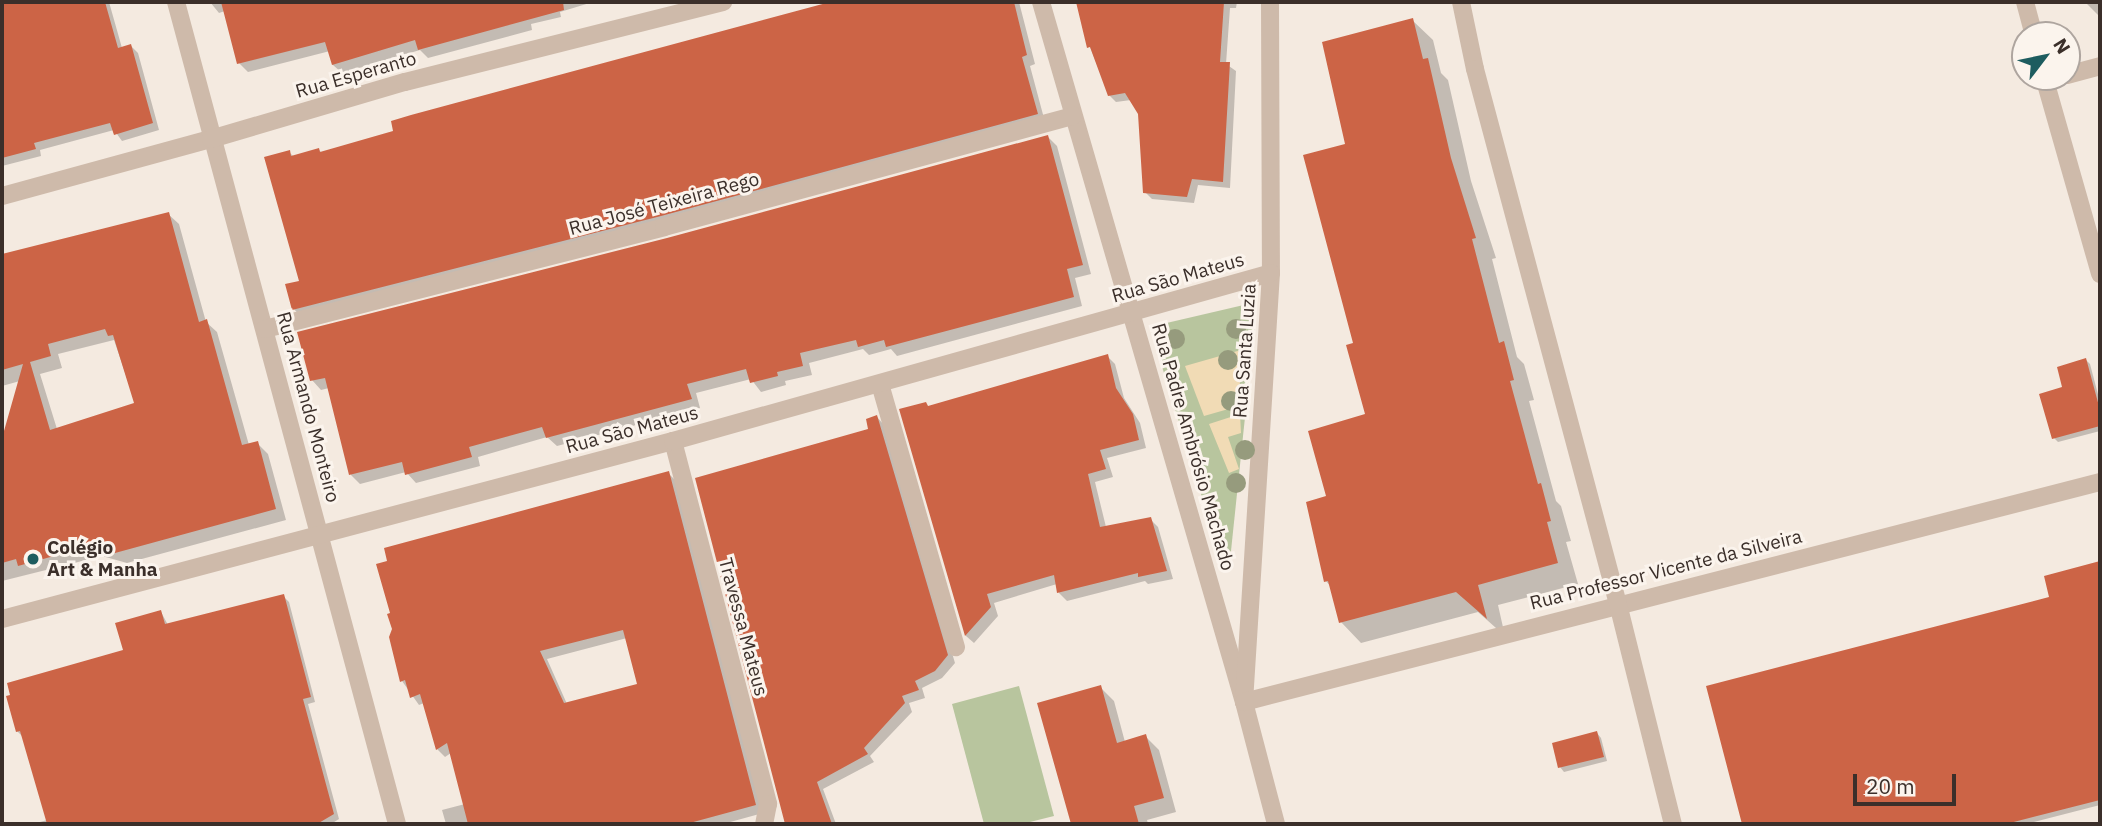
<!DOCTYPE html>
<html>
<head>
<meta charset="utf-8">
<style>
  body { margin:0 }
  #map { position:relative; width:2102px; height:826px; overflow:hidden; background:#f4eae0; font-family:"IBM Plex Sans",sans-serif }
  div>[style] { position:absolute }
  .green>* { inset:0; background:#b8c59e }
  .sand>* { inset:0; background:#f1dbb5 }
  .shadow>* { inset:0; background:#0003 }
  .building>* { inset:0; background:#cc6446 }
  .street>* { height:18px; margin:-9px; padding:0 9px; transform-origin:9px; border-radius:9px; background:#cebaaa }
  .trees>* { width:20px; height:20px; margin:-10px; border-radius:50%; background:#969b7d }
  .dots>* { width:19px; height:19px; translate:-50% -50%; box-sizing:border-box; border:4px solid #fbf4ed; border-radius:50% }
  span { translate:-50% -50%; white-space:nowrap; text-align:center; line-height:1.15; -webkit-text-stroke:6px #fbf4ed; paint-order:stroke }
  .street-label { font-size:19px; color:#3b2f2a }
  .poi-label { font-size:19px; color:#3b2f2a; font-weight:700 }
  .left { translate:0 -50%; text-align:left }
  .frame { position:absolute; inset:0; border:4px solid #3b2f2a; pointer-events:none }
  .north { position:absolute; left:2011px; top:21px; width:70px; height:70px; box-sizing:border-box; background:#fbf4ed; border:2px solid #aea59f; border-radius:50%; rotate:58deg; font-size:19px; font-weight:700; line-height:28px; text-align:center; color:#3b2f2a }
  .north::after { content:''; display:block; margin:auto; width:24px; height:32px; background:#1d5c5f; clip-path:polygon(50% 0,100% 100%,50% 72%,0 100%) }
  .scale { position:absolute; left:1853px; top:774px; width:103px; height:32px; box-sizing:border-box; border:4px solid #3b2f2a; border-top:0; padding-left:9px; font-size:21px; line-height:24px; white-space:nowrap; color:#3b2f2a; -webkit-text-stroke:5px #fbf4ed; paint-order:stroke }
</style>
</head>
<body>
<div id="map">
  <div class="green">
    <div style="clip-path:polygon(1248px 304px,1256px 312px,1231px 551px,1224px 555px,1219px 553px,1153px 337px,1158px 325px)"></div>
    <div style="clip-path:polygon(1019px 686px,1054px 816px,1022px 824px,984px 824px,952px 704px)"></div>
  </div>
  <div class="sand">
    <div style="clip-path:polygon(1241px 350px,1239px 406px,1204px 416px,1185px 366px)"></div>
    <div style="clip-path:polygon(1240px 414px,1241px 433px,1228px 437px,1239px 469px,1229px 473px,1209px 424px)"></div>
  </div>
  <div class="shadow">
    <div style="clip-path:polygon(2px 2px,109px 2px,122px 48px,131px 46px,138px 53px,159px 130px,122px 141px,114px 130px,40px 150px,41px 156px,2px 166px)"></div>
    <div style="clip-path:polygon(210px 2px,593px 2px,560px 12px,561px 17px,531px 24px,532px 30px,428px 58px,420px 50px,342px 73px,333px 65px,330px 51px,248px 72px,239px 63px,225px 11px,219px 13px)"></div>
    <div style="clip-path:polygon(839px 2px,1019px 2px,1035px 64px,1030px 66px,1045px 122px,302px 318px,294px 309px,301px 282px,289px 152px,294px 157px,319px 150px,322px 153px,396px 133px,419px 115px)"></div>
    <div style="clip-path:polygon(1083px 2px,1237px 2px,1236px 8px,1230px 8px,1226px 64px,1236px 71px,1230px 188px,1198px 185px,1194px 203px,1152px 199px,1145px 192px,1140px 113px,1131px 100px,1116px 102px,1109px 95px,1090px 47px)"></div>
    <div style="clip-path:polygon(2085px 2px,2100px 2px,2100px 17px)"></div>
    <div style="clip-path:polygon(1412px 20px,1433px 40px,1441px 73px,1448px 80px,1471px 181px,1496px 258px,1492px 259px,1517px 357px,1524px 364px,1534px 400px,1529px 401px,1556px 501px,1561px 506px,1571px 541px,1566px 542px,1578px 584px,1498px 605px,1505px 636px,1478px 612px,1361px 643px,1341px 622px,1331px 587px,1326px 581px,1328px 498px,1367px 415px,1355px 344px,1348px 145px)"></div>
    <div style="clip-path:polygon(1048px 137px,1057px 146px,1091px 274px,1075px 278px,1082px 306px,897px 356px,891px 349px,869px 355px,863px 349px,809px 363px,812px 375px,785px 381px,786px 385px,761px 392px,751px 379px,696px 393px,700px 408px,557px 446px,547px 437px,478px 457px,480px 466px,416px 483px,406px 472px,360px 484px,351px 475px,329px 388px,321px 390px,312px 380px,667px 240px)"></div>
    <div style="clip-path:polygon(evenodd,168px 214px,179px 224px,206px 322px,217px 332px,249px 445px,257px 443px,268px 454px,286px 520px,127px 563px,102px 556px,2px 581px,2px 442px,20px 381px,2px 386px,2px 255px,168px 214px,114px 340px,136px 405px,57px 429px,40px 374px,62px 368px,58px 354px,114px 340px)"></div>
    <div style="clip-path:polygon(1107px 356px,1115px 364px,1124px 398px,1140px 423px,1146px 448px,1107px 458px,1113px 477px,1095px 482px,1106px 527px,1150px 519px,1158px 527px,1173px 579px,1148px 584px,1145px 581px,1067px 601px,1059px 593px,1057px 584px,994px 603px,998px 616px,974px 643px,966px 636px,901px 411px,929px 407px)"></div>
    <div style="clip-path:polygon(2086px 360px,2090px 364px,2100px 402px,2100px 431px,2058px 442px,2054px 438px,2064px 388px)"></div>
    <div style="clip-path:polygon(877px 417px,884px 425px,955px 663px,942px 678px,922px 688px,925px 698px,909px 703px,912px 712px,870px 756px,874px 762px,823px 789px,836px 824px,787px 824px,697px 480px,870px 430px)"></div>
    <div style="clip-path:polygon(evenodd,668px 473px,676px 481px,763px 813px,723px 824px,446px 824px,442px 810px,465px 804px,451px 753px,445px 757px,437px 749px,424px 703px,419px 705px,402px 681px,668px 473px,627px 638px,639px 685px,567px 704px,547px 659px,627px 638px)"></div>
    <div style="clip-path:polygon(2100px 563px,2100px 805px,2026px 824px,1744px 824px,1708px 687px,2052px 598px,2046px 577px)"></div>
    <div style="clip-path:polygon(283px 596px,289px 602px,315px 702px,308px 704px,339px 819px,331px 824px,33px 824px,47px 820px,23px 737px,17px 731px,125px 651px,161px 612px,168px 625px)"></div>
    <div style="clip-path:polygon(1100px 687px,1114px 701px,1125px 742px,1145px 736px,1159px 750px,1176px 812px,1147px 820px,1148px 824px,1072px 824px,1039px 704px)"></div>
    <div style="clip-path:polygon(1597px 733px,1601px 738px,1607px 761px,1564px 772px,1560px 767px)"></div>
  </div>
  <div class="building">
    <div style="clip-path:polygon(2px 2px,105px 2px,118px 48px,131px 44px,153px 123px,114px 135px,110px 123px,34px 143px,36px 149px,2px 158px)"></div>
    <div style="clip-path:polygon(221px 2px,563px 2px,564px 10px,418px 50px,415px 40px,332px 65px,325px 42px,237px 64px)"></div>
    <div style="clip-path:polygon(830px 2px,1014px 2px,1027px 55px,1022px 57px,1038px 114px,661px 216px,292px 310px,285px 284px,299px 281px,264px 157px,290px 150px,291px 156px,319px 148px,320px 152px,393px 131px,391px 121px,411px 115px)"></div>
    <div style="clip-path:polygon(1076px 2px,1224px 2px,1220px 62px,1230px 62px,1223px 182px,1192px 179px,1187px 197px,1143px 193px,1138px 114px,1125px 93px,1108px 96px,1090px 47px,1087px 48px)"></div>
    <div style="clip-path:polygon(1413px 18px,1423px 59px,1428px 58px,1451px 158px,1476px 238px,1472px 239px,1499px 343px,1504px 341px,1514px 380px,1510px 381px,1538px 484px,1541px 483px,1551px 521px,1547px 522px,1558px 563px,1478px 585px,1487px 619px,1456px 592px,1339px 623px,1328px 581px,1324px 582px,1306px 502px,1326px 496px,1308px 431px,1365px 414px,1346px 345px,1353px 343px,1303px 155px,1345px 144px,1322px 42px)"></div>
    <div style="clip-path:polygon(1048px 135px,1083px 265px,1067px 269px,1074px 297px,886px 347px,884px 340px,858px 347px,856px 340px,800px 353px,803px 366px,777px 372px,778px 376px,750px 383px,746px 369px,687px 384px,692px 399px,546px 438px,542px 427px,469px 447px,472px 457px,405px 475px,402px 462px,349px 475px,325px 378px,310px 381px,297px 332px,667px 238px)"></div>
    <div style="clip-path:polygon(evenodd,169px 212px,199px 322px,207px 319px,242px 445px,258px 441px,276px 509px,115px 553px,90px 546px,18px 566px,16px 559px,2px 563px,2px 438px,23px 364px,2px 370px,2px 254px,169px 212px,105px 329px,108px 336px,113px 335px,134px 403px,50px 430px,30px 362px,51px 356px,48px 344px,105px 329px)"></div>
    <div style="clip-path:polygon(1108px 354px,1116px 388px,1133px 414px,1139px 440px,1100px 450px,1106px 469px,1088px 474px,1100px 527px,1151px 517px,1167px 571px,1138px 577px,1138px 573px,1057px 593px,1054px 575px,987px 594px,991px 607px,965px 636px,899px 409px,926px 402px,928px 406px)"></div>
    <div style="clip-path:polygon(2086px 358px,2100px 410px,2100px 426px,2052px 439px,2039px 394px,2062px 387px,2057px 367px)"></div>
    <div style="clip-path:polygon(877px 415px,948px 655px,935px 671px,915px 681px,919px 690px,902px 696px,905px 703px,864px 748px,868px 754px,817px 782px,832px 824px,785px 824px,695px 478px,868px 429px,866px 419px)"></div>
    <div style="clip-path:polygon(evenodd,669px 471px,756px 805px,686px 824px,468px 824px,447px 743px,436px 750px,420px 694px,410px 698px,405px 680px,400px 682px,389px 637px,392px 629px,387px 614px,390px 613px,376px 564px,387px 561px,384px 548px,669px 471px,623px 630px,637px 684px,564px 703px,540px 651px,623px 630px)"></div>
    <div style="clip-path:polygon(2100px 561px,2100px 800px,2006px 824px,1742px 824px,1706px 686px,2049px 597px,2044px 576px)"></div>
    <div style="clip-path:polygon(284px 594px,311px 697px,303px 699px,334px 814px,317px 824px,47px 824px,20px 731px,16px 732px,6px 696px,10px 695px,7px 683px,123px 650px,115px 623px,161px 610px,165px 624px)"></div>
    <div style="clip-path:polygon(1101px 685px,1117px 743px,1146px 734px,1164px 798px,1134px 806px,1139px 824px,1071px 824px,1037px 703px)"></div>
    <div style="clip-path:polygon(1597px 731px,1604px 757px,1558px 768px,1552px 743px)"></div>
  </div>
  <div class="street">
    <div style="left:176px;top:2px;width:851px;rotate:74.95deg"></div>
    <div style="left:1041px;top:2px;width:729px;rotate:73.83deg"></div>
    <div style="left:1244px;top:702px;width:126px;rotate:75.3deg"></div>
    <div style="left:1270px;top:2px;width:271px;rotate:89.8deg"></div>
    <div style="left:1271px;top:273px;width:430px;rotate:93.6deg"></div>
    <div style="left:1244px;top:702px;width:884px;rotate:-14.41deg"></div>
    <div style="left:1461px;top:2px;width:68px;rotate:78.2deg"></div>
    <div style="left:1475px;top:69px;width:554px;rotate:75.04deg"></div>
    <div style="left:1618px;top:604px;width:227px;rotate:76deg"></div>
    <div style="left:2025px;top:2px;width:34px;rotate:75deg"></div>
    <div style="left:2067px;top:75px;width:34px;rotate:-15deg"></div>
    <div style="left:2044px;top:77px;width:205px;rotate:74.1deg"></div>
    <div style="left:2px;top:196px;width:217px;rotate:-15.3deg"></div>
    <div style="left:211px;top:139px;width:202px;rotate:-16.4deg"></div>
    <div style="left:405px;top:82px;width:328px;rotate:-14.1deg"></div>
    <div style="left:265px;top:329px;width:412px;rotate:-14.3deg"></div>
    <div style="left:664px;top:227px;width:424px;rotate:-15.2deg"></div>
    <div style="left:880px;top:384px;width:274px;rotate:73.9deg"></div>
    <div style="left:673px;top:441px;width:375px;rotate:75.3deg"></div>
    <div style="left:768px;top:804px;width:20px;rotate:101deg"></div>
    <div style="left:2px;top:619px;width:694px;rotate:-14.86deg"></div>
    <div style="left:673px;top:441px;width:621px;rotate:-15.69deg"></div>
  </div>
  <div class="trees">
    <div style="left:1236px;top:329px"></div>
    <div style="left:1175px;top:339px"></div>
    <div style="left:1228px;top:360px"></div>
    <div style="left:1231px;top:401px"></div>
    <div style="left:1245px;top:450px"></div>
    <div style="left:1236px;top:483px"></div>
  </div>
  <div class="dots">
    <div style="left:33px;top:559px;background:#1d5c5f"></div>
  </div>
  <div class="street-label">
    <span style="left:356px;top:75px;rotate:-16deg">Rua Esperanto</span>
    <span style="left:664px;top:204px;rotate:-15deg">Rua José Teixeira Rego</span>
    <span style="left:1178px;top:278px;rotate:-16deg">Rua São Mateus</span>
    <span style="left:1245px;top:351px;rotate:-86deg">Rua Santa Luzia</span>
    <span style="left:308px;top:407px;rotate:75deg">Rua Armando Monteiro</span>
    <span style="left:632px;top:430px;rotate:-15deg">Rua São Mateus</span>
    <span style="left:1193px;top:447px;rotate:74deg">Rua Padre Ambrósio Machado</span>
    <span style="left:1666px;top:570px;rotate:-14deg">Rua Professor Vicente da Silveira</span>
    <span style="left:743px;top:627px;rotate:75deg">Travessa Mateus</span>
  </div>
  <div class="poi-label">
    <span class="left" style="left:47px;top:559px">Colégio<br>Art &amp; Manha</span>
  </div>
  <div class="frame"></div>
  <div class="north">N</div>
  <div class="scale">20 m</div>
</div>
</body>
</html>
